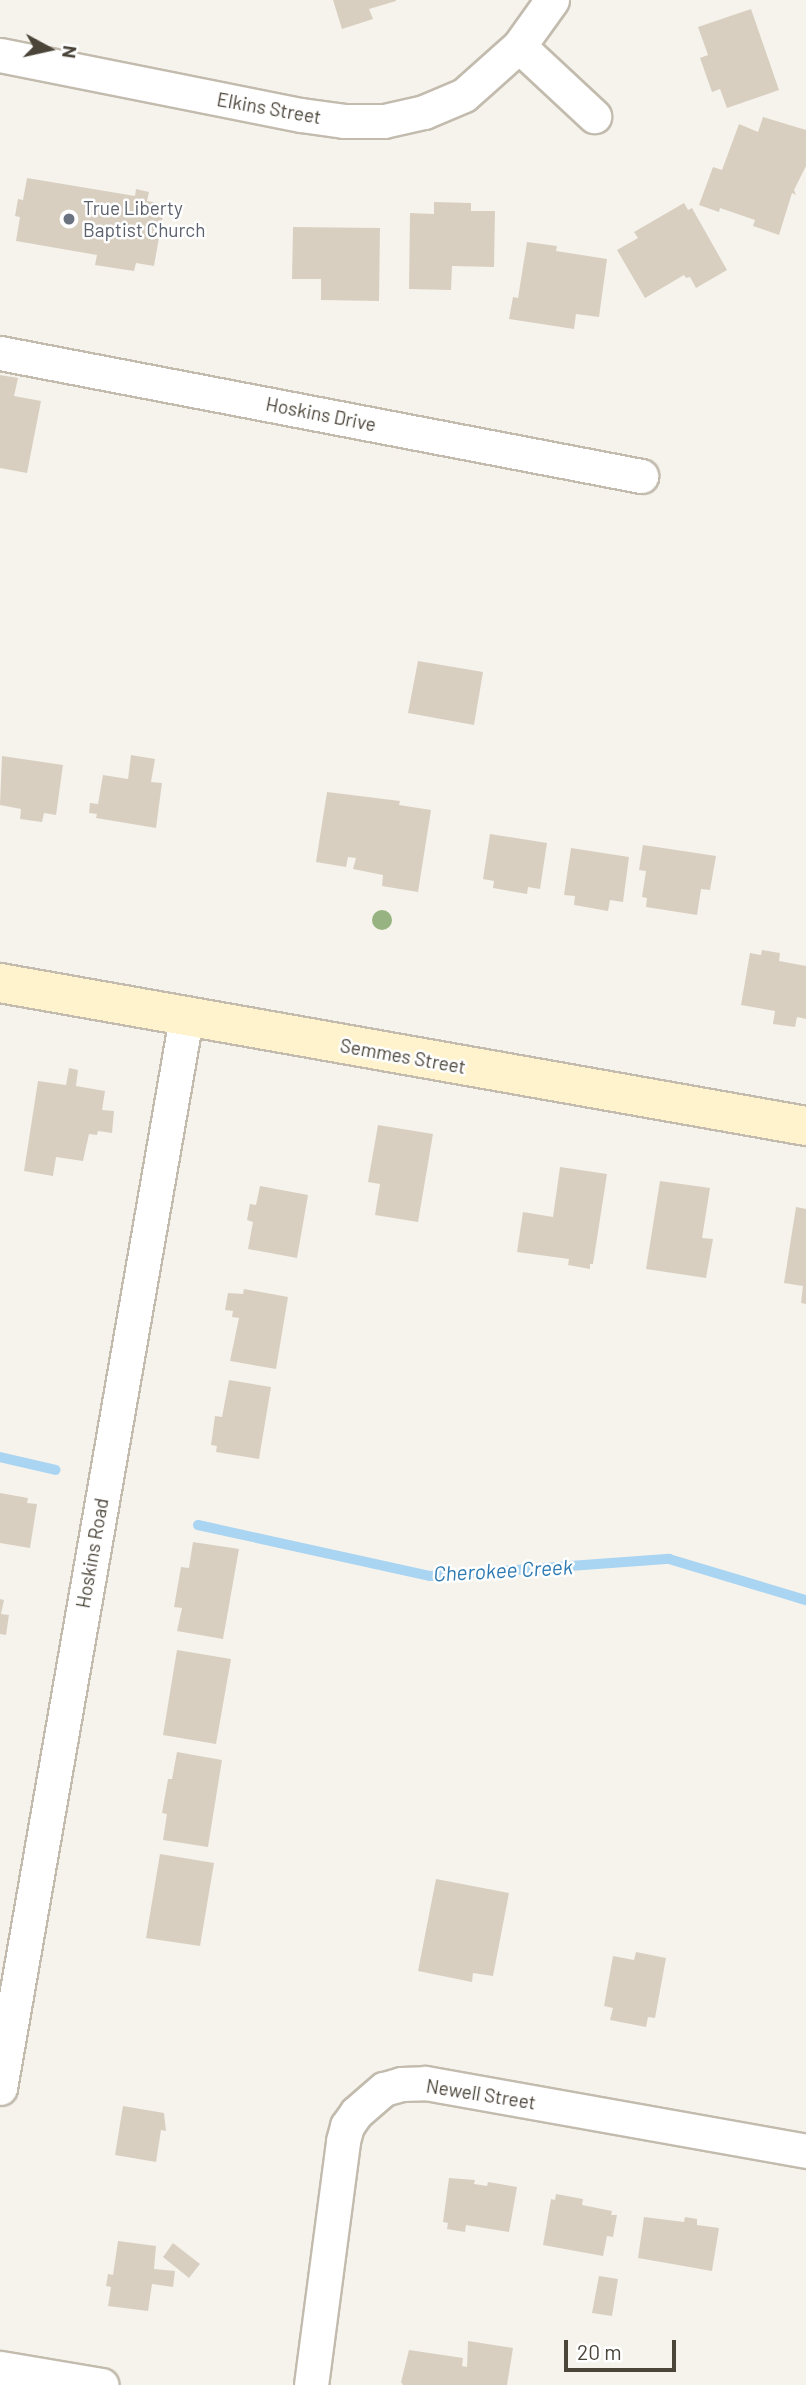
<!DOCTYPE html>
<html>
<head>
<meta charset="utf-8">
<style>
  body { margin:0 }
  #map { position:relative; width:806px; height:2385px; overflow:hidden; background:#f6f3ec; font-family:Barlow,sans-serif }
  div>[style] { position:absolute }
  .stream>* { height:10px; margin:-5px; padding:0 5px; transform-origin:5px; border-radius:5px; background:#a9d4f2 }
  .building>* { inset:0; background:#d8cfc1 }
  .roads { filter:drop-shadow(2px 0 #c2bbae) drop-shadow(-2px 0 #c2bbae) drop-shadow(0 2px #c2bbae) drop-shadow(0 -2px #c2bbae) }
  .minor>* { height:33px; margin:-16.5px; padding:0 16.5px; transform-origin:16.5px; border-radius:16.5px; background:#fff }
  .secondary>* { height:38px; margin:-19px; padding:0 19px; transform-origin:19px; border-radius:19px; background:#fff3cd }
  .trees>* { width:20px; height:20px; margin:-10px; border-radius:50%; background:#97b381 }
  .dots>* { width:19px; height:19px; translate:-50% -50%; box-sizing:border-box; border:4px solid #fff; border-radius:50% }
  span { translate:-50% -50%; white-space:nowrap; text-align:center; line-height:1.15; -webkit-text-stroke:5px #fff; paint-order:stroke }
  .street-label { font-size:19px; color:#4b4439 }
  .worship-label { font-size:19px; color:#5b616d }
  .left { translate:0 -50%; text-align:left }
  .water-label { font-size:21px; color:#2e7ab2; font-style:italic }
  .north { position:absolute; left:14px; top:14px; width:70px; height:70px; -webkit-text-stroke:5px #fff; paint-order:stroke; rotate:98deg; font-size:19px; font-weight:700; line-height:28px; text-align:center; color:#4b4439 }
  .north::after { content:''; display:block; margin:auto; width:24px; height:32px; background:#4b4439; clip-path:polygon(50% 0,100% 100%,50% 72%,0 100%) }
  .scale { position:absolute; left:564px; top:2340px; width:112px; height:32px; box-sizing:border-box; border:4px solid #4b4439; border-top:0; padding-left:9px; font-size:21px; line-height:24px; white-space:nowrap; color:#4b4439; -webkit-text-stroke:5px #fff; paint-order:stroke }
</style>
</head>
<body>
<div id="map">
  <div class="stream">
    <div style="left:0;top:1457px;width:57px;rotate:13.1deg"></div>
    <div style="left:198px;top:1525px;width:238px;rotate:12.4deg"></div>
    <div style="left:430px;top:1576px;width:240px;rotate:-4.1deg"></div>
    <div style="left:669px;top:1559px;width:143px;rotate:16.7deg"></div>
  </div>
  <div class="building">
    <div style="clip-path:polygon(333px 0,396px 0,396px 1px,369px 9px,373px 19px,342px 29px)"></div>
    <div style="clip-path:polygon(751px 9px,779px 90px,727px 108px,720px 89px,712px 92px,700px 58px,708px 55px,698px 27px)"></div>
    <div style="clip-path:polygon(763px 117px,806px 130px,806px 166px,794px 190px,796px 195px,792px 193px,779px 235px,753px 226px,755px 220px,720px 208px,719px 212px,699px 205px,713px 167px,722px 170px,739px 124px,758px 132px)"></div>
    <div style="clip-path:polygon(27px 178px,135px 196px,136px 189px,149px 192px,147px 201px,165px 204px,154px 266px,136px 263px,134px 271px,95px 265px,97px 255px,16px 241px,20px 217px,15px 216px,18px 199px,23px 200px)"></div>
    <div style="clip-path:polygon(434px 202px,471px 203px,471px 211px,495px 211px,494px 267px,452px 266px,451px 290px,409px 289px,410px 213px,434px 214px)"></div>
    <div style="clip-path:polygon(684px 203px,688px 210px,692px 208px,727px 270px,696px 288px,690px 277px,686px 278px,684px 275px,645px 298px,617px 250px,638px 238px,634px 232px)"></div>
    <div style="clip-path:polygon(293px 227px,380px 228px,379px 301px,321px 300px,321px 279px,292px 279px)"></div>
    <div style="clip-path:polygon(527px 242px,557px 246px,556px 251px,607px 259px,599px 317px,576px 314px,574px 329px,509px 319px,513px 297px,518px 298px)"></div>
    <div style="clip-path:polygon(0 375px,18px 378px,14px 396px,41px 401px,27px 473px,0 468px)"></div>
    <div style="clip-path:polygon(418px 661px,483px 672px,474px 725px,408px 713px)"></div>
    <div style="clip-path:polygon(131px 755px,155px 759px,151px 782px,162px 783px,156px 828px,96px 818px,97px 814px,89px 813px,90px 803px,98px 804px,103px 775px,128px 779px)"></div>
    <div style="clip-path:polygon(2px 756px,63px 765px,56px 815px,44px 813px,42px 822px,20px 819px,21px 809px,0 805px)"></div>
    <div style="clip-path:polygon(327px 792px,400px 801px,399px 805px,431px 810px,418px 892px,382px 886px,383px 875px,353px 869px,356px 858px,348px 857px,346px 867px,316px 862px)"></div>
    <div style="clip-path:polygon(490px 834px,547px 843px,540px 889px,528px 887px,527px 894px,493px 888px,494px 881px,483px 879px)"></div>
    <div style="clip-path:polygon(643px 845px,716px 856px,710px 890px,701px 889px,697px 915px,646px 907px,647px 898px,642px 897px,646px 871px,639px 870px)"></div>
    <div style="clip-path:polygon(571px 848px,629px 857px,623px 902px,610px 900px,608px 911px,574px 905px,575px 896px,564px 895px)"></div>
    <div style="clip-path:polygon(762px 950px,780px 953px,779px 961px,806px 966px,806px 1019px,797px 1017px,795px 1027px,773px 1024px,775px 1011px,741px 1005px,750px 953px,761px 955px)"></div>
    <div style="clip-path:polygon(69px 1068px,78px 1070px,76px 1086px,105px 1091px,102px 1110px,114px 1111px,112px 1133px,98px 1131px,97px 1135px,89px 1134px,83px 1161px,56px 1157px,53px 1176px,24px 1171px,38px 1081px,66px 1085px)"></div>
    <div style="clip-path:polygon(378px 1125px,433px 1134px,418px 1222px,375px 1215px,380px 1184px,368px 1182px)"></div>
    <div style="clip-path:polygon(560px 1167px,607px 1174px,593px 1264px,590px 1264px,590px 1269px,568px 1265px,569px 1259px,517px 1252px,523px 1212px,553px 1217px)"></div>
    <div style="clip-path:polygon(660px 1181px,710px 1188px,702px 1238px,713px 1239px,706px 1278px,646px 1269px)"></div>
    <div style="clip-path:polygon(260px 1186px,308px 1195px,297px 1258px,248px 1249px,253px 1222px,247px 1220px,250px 1204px,256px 1205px)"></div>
    <div style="clip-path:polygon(796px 1207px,806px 1209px,806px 1304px,801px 1303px,803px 1286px,784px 1283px)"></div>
    <div style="clip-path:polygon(244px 1289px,288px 1297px,276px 1369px,230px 1361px,239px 1318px,232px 1317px,233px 1311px,225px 1310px,228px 1293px,243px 1294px)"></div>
    <div style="clip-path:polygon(229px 1380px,271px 1387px,259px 1459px,216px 1452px,217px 1446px,211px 1445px,215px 1416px,222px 1417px)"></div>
    <div style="clip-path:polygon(0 1493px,28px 1498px,27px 1503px,37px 1504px,30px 1548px,0 1543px)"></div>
    <div style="clip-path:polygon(193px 1542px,239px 1549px,223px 1639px,177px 1631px,182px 1608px,174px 1607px,181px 1567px,189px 1568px)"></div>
    <div style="clip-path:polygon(0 1599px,4px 1600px,1px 1614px,9px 1615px,6px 1635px,0 1634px)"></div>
    <div style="clip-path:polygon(177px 1650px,231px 1659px,216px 1744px,163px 1735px)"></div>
    <div style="clip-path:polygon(177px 1752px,222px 1760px,208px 1847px,163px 1840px,167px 1814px,162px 1813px,168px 1779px,172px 1779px)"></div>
    <div style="clip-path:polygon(160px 1854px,214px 1863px,200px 1946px,146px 1938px)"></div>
    <div style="clip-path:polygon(436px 1879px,509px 1893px,493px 1976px,473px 1973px,472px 1982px,418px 1971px)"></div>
    <div style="clip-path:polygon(636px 1952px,666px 1958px,655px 2018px,648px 2017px,646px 2027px,610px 2020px,613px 2008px,604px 2006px,613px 1956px,634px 1960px)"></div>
    <div style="clip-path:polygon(123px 2106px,164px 2113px,166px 2131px,161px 2130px,156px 2162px,115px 2155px)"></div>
    <div style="clip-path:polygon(449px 2178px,475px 2180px,474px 2184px,487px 2186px,488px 2182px,517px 2187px,509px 2232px,466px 2225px,465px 2232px,447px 2229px,448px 2223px,443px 2222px)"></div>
    <div style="clip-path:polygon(556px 2194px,583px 2199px,582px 2205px,612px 2211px,611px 2215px,617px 2215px,613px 2237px,607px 2236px,603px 2256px,543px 2245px,551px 2199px,555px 2200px)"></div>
    <div style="clip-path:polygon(644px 2217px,684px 2222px,685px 2217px,697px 2219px,697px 2225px,719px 2228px,712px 2271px,638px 2258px)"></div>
    <div style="clip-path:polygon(118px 2241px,156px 2246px,154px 2269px,175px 2271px,173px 2287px,152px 2284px,148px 2311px,108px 2306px,111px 2287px,106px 2286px,108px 2274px,113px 2275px)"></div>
    <div style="clip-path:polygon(173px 2243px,200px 2264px,189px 2278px,163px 2257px)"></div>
    <div style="clip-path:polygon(599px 2276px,618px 2279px,612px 2316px,592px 2313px)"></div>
    <div style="clip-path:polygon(468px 2341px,513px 2348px,507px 2385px,403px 2385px,401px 2382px,409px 2350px,463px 2358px,462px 2366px,467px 2367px)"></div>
  </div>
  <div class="roads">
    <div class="minor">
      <div style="left:552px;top:0;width:57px;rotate:125.7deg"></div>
      <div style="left:519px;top:46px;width:103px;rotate:43deg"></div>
      <div style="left:0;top:55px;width:307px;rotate:11.3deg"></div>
      <div style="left:301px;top:115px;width:43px;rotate:7.9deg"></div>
      <div style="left:344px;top:121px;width:40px"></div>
      <div style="left:384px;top:121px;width:41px;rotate:-12.7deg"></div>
      <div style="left:424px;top:112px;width:43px;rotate:-23deg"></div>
      <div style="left:464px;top:95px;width:74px;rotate:-41.7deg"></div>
      <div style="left:0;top:353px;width:653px;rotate:10.86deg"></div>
      <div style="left:0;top:2088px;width:1086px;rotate:-80.14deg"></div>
      <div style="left:0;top:2368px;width:103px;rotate:9.5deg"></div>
      <div style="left:311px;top:2385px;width:246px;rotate:-82.5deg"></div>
      <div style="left:343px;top:2141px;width:16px;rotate:-75deg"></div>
      <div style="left:347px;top:2126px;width:16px;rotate:-55deg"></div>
      <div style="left:356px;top:2113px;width:37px;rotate:-41deg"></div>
      <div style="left:384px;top:2089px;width:18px;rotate:-16deg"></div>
      <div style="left:401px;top:2084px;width:24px;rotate:-2deg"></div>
      <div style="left:425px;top:2083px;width:387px;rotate:10.1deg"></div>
    </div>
    <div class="secondary">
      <div style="left:0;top:983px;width:819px;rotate:10.06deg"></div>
    </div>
  </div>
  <div class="trees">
    <div style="left:382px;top:920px"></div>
  </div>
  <div class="dots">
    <div style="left:69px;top:219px;background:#6b7280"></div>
  </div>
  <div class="street-label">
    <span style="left:269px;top:108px;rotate:10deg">Elkins Street</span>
    <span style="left:321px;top:414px;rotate:11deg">Hoskins Drive</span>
    <span style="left:403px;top:1056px;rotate:10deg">Semmes Street</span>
    <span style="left:92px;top:1553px;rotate:-80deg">Hoskins Road</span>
    <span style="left:481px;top:2094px;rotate:9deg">Newell Street</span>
  </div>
  <div class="worship-label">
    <span class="left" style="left:83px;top:219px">True Liberty<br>Baptist Church</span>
  </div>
  <div class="water-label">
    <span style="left:503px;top:1570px;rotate:-3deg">Cherokee Creek</span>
  </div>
  <div class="north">N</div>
  <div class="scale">20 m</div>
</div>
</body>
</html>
